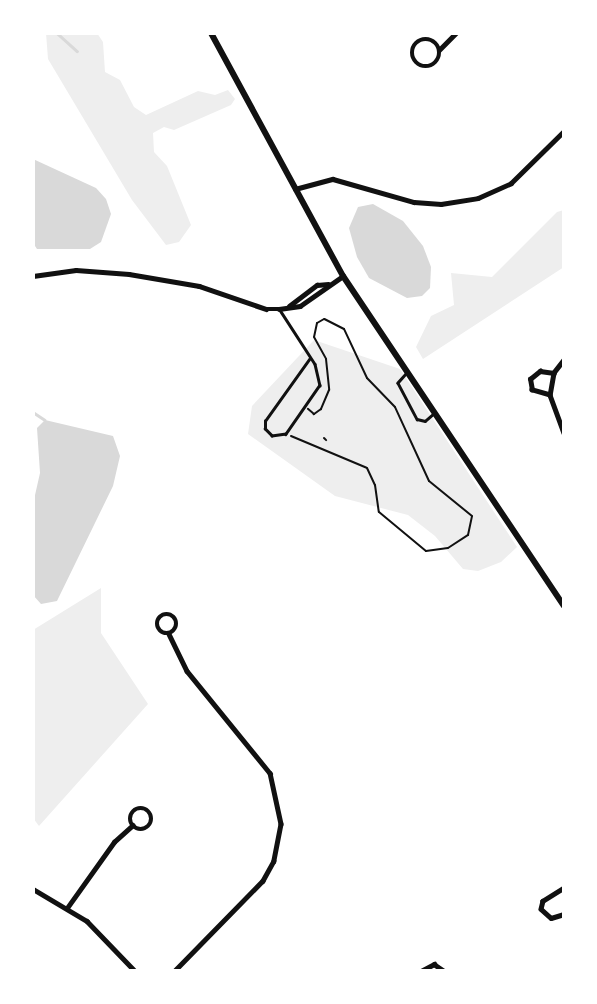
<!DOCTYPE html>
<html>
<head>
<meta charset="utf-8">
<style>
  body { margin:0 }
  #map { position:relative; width:597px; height:1004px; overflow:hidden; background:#fff; font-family:"Asap Condensed",sans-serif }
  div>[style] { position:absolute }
  .green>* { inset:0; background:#eee }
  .water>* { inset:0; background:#d9d9d9 }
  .stream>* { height:2.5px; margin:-1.25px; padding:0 1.25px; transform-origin:1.25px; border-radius:1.25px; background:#d9d9d9 }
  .path>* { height:2px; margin:-1px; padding:0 1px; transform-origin:1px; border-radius:1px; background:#111 }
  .service>* { height:2.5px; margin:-1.25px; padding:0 1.25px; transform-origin:1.25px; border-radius:1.25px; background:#111 }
  .minor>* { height:4.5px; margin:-2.25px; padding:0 2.25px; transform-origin:2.25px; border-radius:2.25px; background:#111 }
  .minor>.ring { margin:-2.25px; padding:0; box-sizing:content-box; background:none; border:4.5px solid #111; border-radius:50% }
  .tertiary>* { height:6px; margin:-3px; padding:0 3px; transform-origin:3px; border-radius:3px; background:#111 }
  span { translate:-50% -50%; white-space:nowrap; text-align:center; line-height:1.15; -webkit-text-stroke:6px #fff; paint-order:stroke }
  .frame { position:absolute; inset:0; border:35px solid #fff; pointer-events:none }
</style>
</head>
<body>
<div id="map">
  <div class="green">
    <div style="clip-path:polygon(46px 33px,97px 33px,103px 42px,105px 72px,120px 80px,134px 107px,146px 115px,198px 91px,215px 95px,228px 90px,235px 99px,231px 105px,174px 130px,164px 127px,153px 133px,154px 152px,167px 166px,191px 225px,179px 242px,166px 245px,132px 200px,48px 59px)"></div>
    <div style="clip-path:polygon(564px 210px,564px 267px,423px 359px,416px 347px,431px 316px,454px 305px,451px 273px,492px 277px,557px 212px)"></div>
    <div style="clip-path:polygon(314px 340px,400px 369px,517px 547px,501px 562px,478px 571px,463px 569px,435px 536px,408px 515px,335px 496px,248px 434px,252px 406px)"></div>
    <div style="clip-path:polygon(101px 588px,101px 633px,148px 704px,39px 826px,33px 818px,33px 630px)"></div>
  </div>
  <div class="water">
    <div style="clip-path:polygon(33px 159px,96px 188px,106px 199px,111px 214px,101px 242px,90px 249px,37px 249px,33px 243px)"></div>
    <div style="clip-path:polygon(373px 204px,403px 221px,423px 246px,431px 267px,430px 288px,422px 296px,407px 298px,369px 278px,357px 257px,349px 228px,358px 207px)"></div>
    <div style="clip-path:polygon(45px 420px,113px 436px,120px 456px,113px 486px,57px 601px,41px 604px,33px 595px,33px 504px,40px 473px,37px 428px)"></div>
  </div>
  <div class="stream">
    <div style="left:57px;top:33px;width:27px;rotate:42deg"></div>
    <div style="left:33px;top:412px;width:14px;rotate:34deg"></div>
  </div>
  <div class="path">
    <div style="left:291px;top:436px;width:82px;rotate:22.8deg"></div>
    <div style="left:367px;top:468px;width:19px;rotate:65deg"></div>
    <div style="left:375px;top:485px;width:27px;rotate:82deg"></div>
    <div style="left:379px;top:512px;width:61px;rotate:39.7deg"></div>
    <div style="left:426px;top:551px;width:22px;rotate:-8deg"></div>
    <div style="left:448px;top:548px;width:24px;rotate:-33deg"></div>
    <div style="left:468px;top:535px;width:19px;rotate:-78deg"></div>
    <div style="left:472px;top:516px;width:55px;rotate:-140.9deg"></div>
    <div style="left:429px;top:481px;width:81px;rotate:-114.7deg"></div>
    <div style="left:395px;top:407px;width:40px;rotate:-134deg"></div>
    <div style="left:367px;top:378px;width:54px;rotate:-115.1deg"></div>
    <div style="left:344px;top:329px;width:22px;rotate:-153deg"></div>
    <div style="left:324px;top:319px;width:8px;rotate:150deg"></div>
    <div style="left:317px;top:323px;width:14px;rotate:102deg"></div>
    <div style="left:314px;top:337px;width:25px;rotate:61deg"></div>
    <div style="left:326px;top:359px;width:31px;rotate:84deg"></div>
    <div style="left:329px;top:390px;width:21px;rotate:113deg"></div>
    <div style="left:321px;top:409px;width:9px;rotate:144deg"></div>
    <div style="left:314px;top:414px;width:8px;rotate:-140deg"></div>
    <div style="left:324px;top:438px;width:3px;rotate:45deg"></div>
  </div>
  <div class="service">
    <div style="left:280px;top:310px;width:64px;rotate:57.1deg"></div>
    <div style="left:315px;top:364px;width:22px;rotate:77deg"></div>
    <div style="left:320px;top:385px;width:60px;rotate:124.8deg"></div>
    <div style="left:286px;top:434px;width:14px;rotate:172deg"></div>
    <div style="left:272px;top:436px;width:10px;rotate:-135deg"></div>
    <div style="left:265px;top:429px;width:8px;rotate:-90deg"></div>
    <div style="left:265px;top:421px;width:77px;rotate:-54.5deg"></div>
    <div style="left:406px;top:374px;width:12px;rotate:132deg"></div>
    <div style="left:398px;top:383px;width:41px;rotate:62.2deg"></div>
    <div style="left:417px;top:419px;width:8px;rotate:14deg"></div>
    <div style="left:425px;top:421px;width:11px;rotate:-41deg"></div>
  </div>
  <div class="minor">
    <div class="ring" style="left:412px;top:39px;width:23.5px;height:23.5px"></div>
    <div style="left:439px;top:50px;width:24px;rotate:-45deg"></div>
    <div style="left:295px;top:189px;width:39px;rotate:-15deg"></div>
    <div style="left:333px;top:179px;width:84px;rotate:15.9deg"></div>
    <div style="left:414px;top:202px;width:27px;rotate:4deg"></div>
    <div style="left:441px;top:204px;width:37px;rotate:-9deg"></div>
    <div style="left:478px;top:198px;width:36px;rotate:-24deg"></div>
    <div style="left:511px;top:183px;width:74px;rotate:-44.5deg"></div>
    <div style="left:33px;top:276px;width:43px;rotate:-7.9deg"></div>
    <div style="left:76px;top:270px;width:53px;rotate:4.3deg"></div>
    <div style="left:129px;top:274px;width:71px;rotate:9.7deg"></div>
    <div style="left:199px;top:286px;width:71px;rotate:18.9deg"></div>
    <div style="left:266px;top:309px;width:13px"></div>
    <div style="left:279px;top:309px;width:21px;rotate:-8deg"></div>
    <div style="left:300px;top:306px;width:52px;rotate:-34.9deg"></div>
    <div style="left:289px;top:306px;width:35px;rotate:-37deg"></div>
    <div style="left:317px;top:285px;width:11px;rotate:-5deg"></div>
    <div style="left:564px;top:360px;width:16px;rotate:128deg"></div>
    <div style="left:554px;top:373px;width:22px;rotate:100deg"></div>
    <div style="left:550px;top:395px;width:40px;rotate:69.8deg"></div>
    <div style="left:550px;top:395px;width:19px;rotate:-164deg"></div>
    <div style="left:532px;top:390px;width:11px;rotate:-100deg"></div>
    <div style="left:530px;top:379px;width:13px;rotate:-39deg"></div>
    <div style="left:540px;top:371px;width:14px;rotate:8deg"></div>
    <div class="ring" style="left:157px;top:614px;width:15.5px;height:15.5px"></div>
    <div style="left:169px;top:634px;width:41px;rotate:64.1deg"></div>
    <div style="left:187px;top:671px;width:132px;rotate:50.9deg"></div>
    <div style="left:270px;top:773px;width:52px;rotate:77.8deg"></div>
    <div style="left:281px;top:824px;width:38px;rotate:101deg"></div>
    <div style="left:274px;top:861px;width:23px;rotate:119deg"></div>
    <div style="left:263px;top:881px;width:126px;rotate:134.4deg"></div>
    <div class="ring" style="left:130px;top:808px;width:17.5px;height:17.5px"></div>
    <div style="left:564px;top:888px;width:25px;rotate:148deg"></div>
    <div style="left:543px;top:901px;width:8px;rotate:104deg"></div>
    <div style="left:541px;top:909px;width:13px;rotate:42deg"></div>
    <div style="left:551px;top:918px;width:14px;rotate:-17deg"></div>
    <div style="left:33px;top:889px;width:63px;rotate:30.7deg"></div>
    <div style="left:87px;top:921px;width:69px;rotate:46.2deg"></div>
    <div style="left:67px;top:908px;width:81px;rotate:-54.5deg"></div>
    <div style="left:114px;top:842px;width:25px;rotate:-42deg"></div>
    <div style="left:421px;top:971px;width:15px;rotate:-28deg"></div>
    <div style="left:434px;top:964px;width:12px;rotate:35deg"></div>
  </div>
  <div class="tertiary">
    <div style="left:211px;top:33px;width:277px;rotate:61.5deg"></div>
    <div style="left:343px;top:276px;width:397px;rotate:56.2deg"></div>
  </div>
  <div class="frame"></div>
</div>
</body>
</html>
